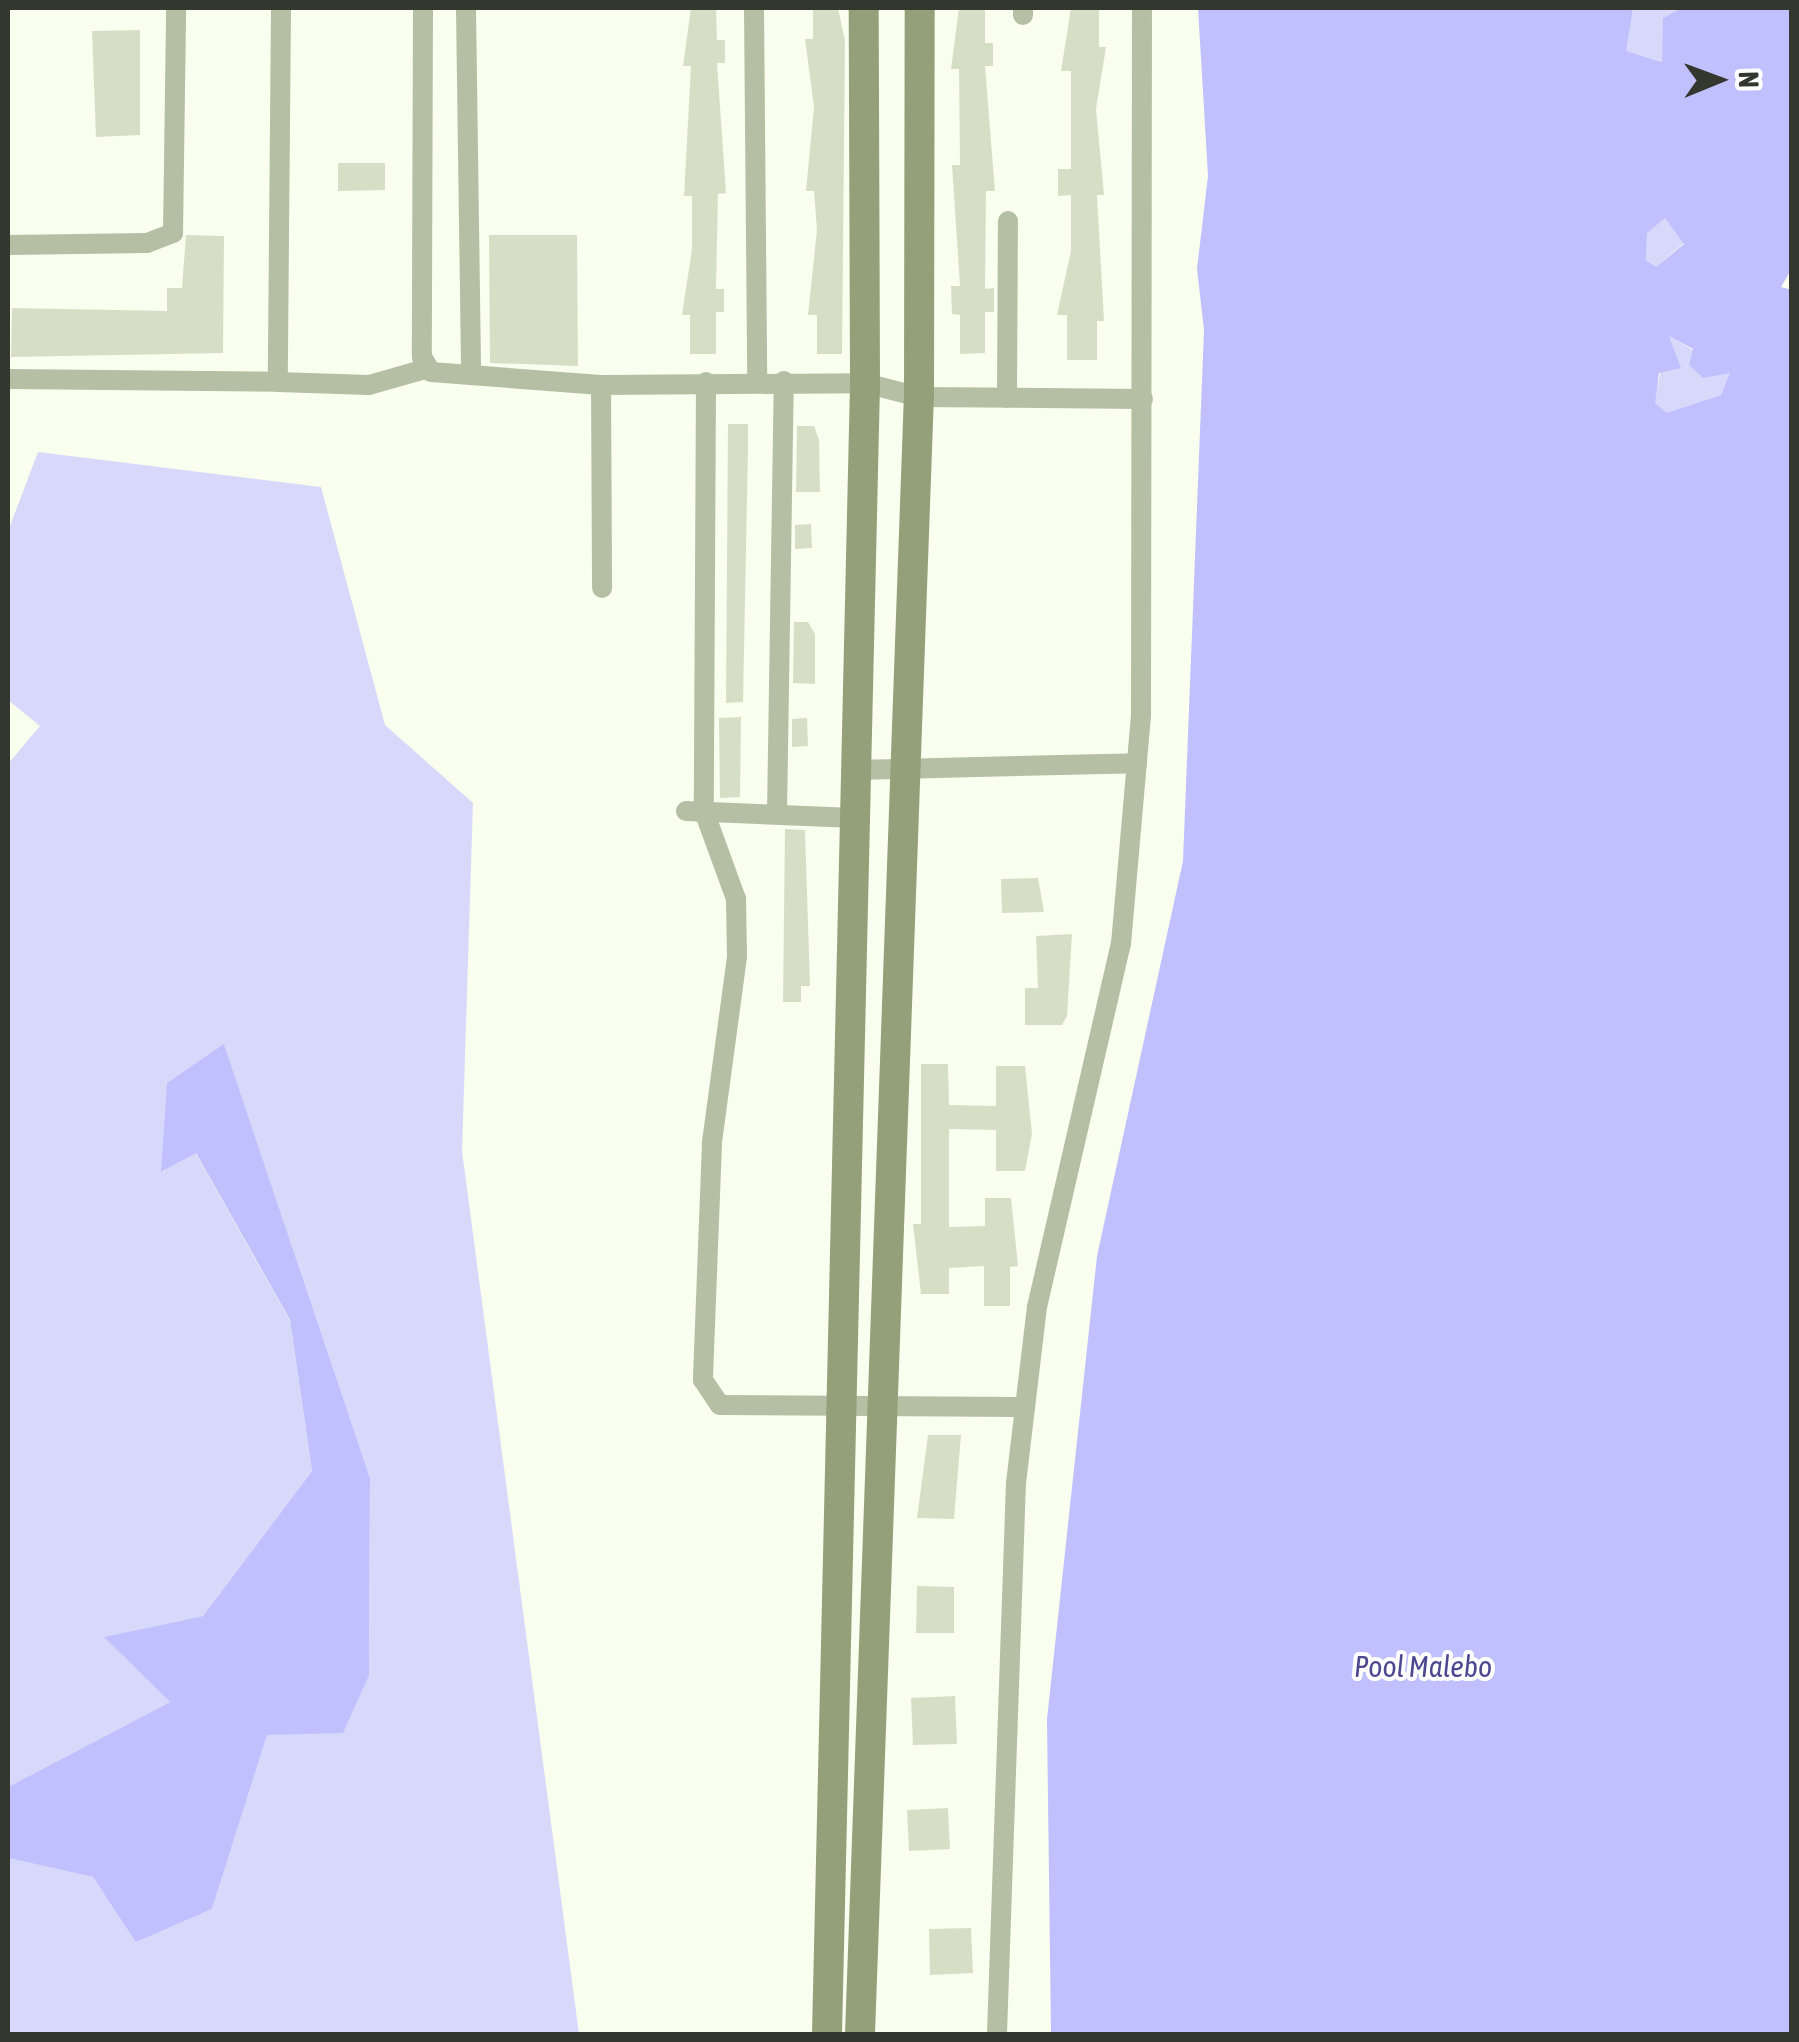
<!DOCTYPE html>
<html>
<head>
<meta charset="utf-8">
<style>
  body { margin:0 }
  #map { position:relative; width:1799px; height:2042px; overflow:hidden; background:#f9feef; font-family:"Asap Condensed",sans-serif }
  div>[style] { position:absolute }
  .green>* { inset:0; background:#d8d9fa }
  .water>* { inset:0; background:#bfc0fd }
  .building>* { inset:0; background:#d6dfc6 }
  .street>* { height:20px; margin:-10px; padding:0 10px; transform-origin:10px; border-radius:10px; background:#b5bfa4 }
  .secondary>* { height:30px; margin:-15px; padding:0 15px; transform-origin:15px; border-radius:15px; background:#93a079 }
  span { translate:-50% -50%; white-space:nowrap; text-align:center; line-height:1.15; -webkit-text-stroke:8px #fff; paint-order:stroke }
  .water-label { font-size:30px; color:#4e4891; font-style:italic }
  .frame { position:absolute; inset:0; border:10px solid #33372d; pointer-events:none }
  .north { position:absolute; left:1669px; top:30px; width:100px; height:100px; -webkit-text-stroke:8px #fff; paint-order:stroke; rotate:89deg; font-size:28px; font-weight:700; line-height:40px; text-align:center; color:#33372d }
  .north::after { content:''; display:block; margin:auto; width:35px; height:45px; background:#33372d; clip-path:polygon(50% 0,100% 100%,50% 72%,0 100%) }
</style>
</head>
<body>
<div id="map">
  <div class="green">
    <div style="clip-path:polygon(1633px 8px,1681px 8px,1663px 18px,1663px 62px,1625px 51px)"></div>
    <div style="clip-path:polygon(1665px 217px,1684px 243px,1656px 267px,1646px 260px,1647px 232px)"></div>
    <div style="clip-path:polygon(1668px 335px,1731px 373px,1721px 395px,1666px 414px,1654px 403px)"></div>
    <div style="clip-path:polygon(38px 452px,321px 487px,385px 725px,473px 803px,462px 1151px,579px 2034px,8px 2034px,8px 1858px,93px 1877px,137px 1941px,212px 1909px,267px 1734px,369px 1675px,370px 1478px,224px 1044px,162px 1172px,195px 1152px,290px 1321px,312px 1471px,203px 1616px,105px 1637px,170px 1702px,8px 1787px,8px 764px,40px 726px,8px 700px,8px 531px)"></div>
  </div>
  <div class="water">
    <div style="clip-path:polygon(evenodd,1198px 8px,1633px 8px,1626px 51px,1662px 62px,1663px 18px,1681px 8px,1791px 8px,1791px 270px,1781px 287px,1792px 290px,1791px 2034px,1051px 2034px,1047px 1719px,1097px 1256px,1183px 861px,1204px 330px,1197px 269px,1208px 176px,1198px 8px,1665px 218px,1684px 244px,1656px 267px,1646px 260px,1647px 233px,1665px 218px,1198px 8px,1669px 336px,1693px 349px,1689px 365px,1703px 378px,1730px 373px,1721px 395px,1667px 413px,1655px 403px,1659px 373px,1681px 368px,1669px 336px)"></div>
    <div style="clip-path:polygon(224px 1044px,370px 1478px,369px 1675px,343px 1733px,267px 1735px,212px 1909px,136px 1942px,93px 1877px,8px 1858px,8px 1787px,170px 1702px,104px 1637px,203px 1616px,312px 1471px,290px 1320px,196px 1153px,161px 1172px,167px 1083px)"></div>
  </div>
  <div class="building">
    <div style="clip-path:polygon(691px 8px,716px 8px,717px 40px,725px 40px,725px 63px,717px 63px,726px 193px,718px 194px,716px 289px,724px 289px,724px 312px,716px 312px,716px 354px,690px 354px,690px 315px,682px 315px,692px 249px,692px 196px,684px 196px,691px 66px,683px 66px)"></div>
    <div style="clip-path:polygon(813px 8px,838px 8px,845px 41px,842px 354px,817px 354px,817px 315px,808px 315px,817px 230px,814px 191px,806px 191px,814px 107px,805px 39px,813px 39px)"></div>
    <div style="clip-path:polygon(959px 8px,985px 8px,985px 43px,993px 43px,993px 66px,985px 66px,995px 191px,986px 191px,985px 289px,994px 288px,994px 312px,985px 312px,985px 353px,960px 354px,960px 315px,952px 314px,951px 286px,960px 286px,952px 165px,960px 165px,959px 69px,951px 69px)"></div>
    <div style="clip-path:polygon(1071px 8px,1099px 8px,1099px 47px,1106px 47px,1096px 109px,1104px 195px,1097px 195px,1104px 321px,1097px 321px,1097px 360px,1067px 360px,1067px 315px,1057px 315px,1071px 251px,1071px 195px,1058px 196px,1058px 169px,1071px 169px,1071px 71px,1061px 71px)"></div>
    <div style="clip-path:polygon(140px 30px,140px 135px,96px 137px,92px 31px)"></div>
    <div style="clip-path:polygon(338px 163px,385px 163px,385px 190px,338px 191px)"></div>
    <div style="clip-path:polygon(186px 235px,224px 236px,223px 353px,11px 357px,12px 308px,167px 311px,167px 288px,182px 288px)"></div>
    <div style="clip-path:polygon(489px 235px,577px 235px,578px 366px,490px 363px)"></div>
    <div style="clip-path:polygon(728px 424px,748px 424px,748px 448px,743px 702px,726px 703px)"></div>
    <div style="clip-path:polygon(797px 426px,814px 426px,819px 440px,820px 492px,796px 492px)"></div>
    <div style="clip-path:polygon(811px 524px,812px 548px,795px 549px,795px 525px)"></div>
    <div style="clip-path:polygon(794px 622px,808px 622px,815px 634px,815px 684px,793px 683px)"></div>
    <div style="clip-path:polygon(741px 717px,740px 797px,720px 798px,719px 718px)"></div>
    <div style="clip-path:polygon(807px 718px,808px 746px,792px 747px,792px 719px)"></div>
    <div style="clip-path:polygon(785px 829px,805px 830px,810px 986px,801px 986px,801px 1002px,783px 1002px)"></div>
    <div style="clip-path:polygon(1038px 878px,1044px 912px,1002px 913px,1001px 879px)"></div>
    <div style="clip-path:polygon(1072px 934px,1067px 1016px,1062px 1025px,1025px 1025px,1025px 988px,1038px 988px,1036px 936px)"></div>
    <div style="clip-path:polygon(921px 1064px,948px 1064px,949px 1105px,996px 1106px,996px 1066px,1025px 1066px,1032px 1134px,1025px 1171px,996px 1171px,996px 1130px,949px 1129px,949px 1227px,985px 1226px,985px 1198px,1011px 1198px,1018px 1266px,1010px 1267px,1010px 1306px,984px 1306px,984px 1266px,949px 1268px,949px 1294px,921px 1294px,913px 1224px,921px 1224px)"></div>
    <div style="clip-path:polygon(928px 1435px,961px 1435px,954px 1519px,917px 1518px)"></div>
    <div style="clip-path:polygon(917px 1586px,954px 1587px,954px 1633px,916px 1633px)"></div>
    <div style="clip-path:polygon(955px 1696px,957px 1744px,913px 1745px,911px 1698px)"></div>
    <div style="clip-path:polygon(948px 1808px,950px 1849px,909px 1851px,907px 1810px)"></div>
    <div style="clip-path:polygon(971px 1928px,973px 1973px,930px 1975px,929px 1929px)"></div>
  </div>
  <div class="street">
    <div style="left:281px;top:8px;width:374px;rotate:90.5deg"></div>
    <div style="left:278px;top:382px;width:91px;rotate:1.9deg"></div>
    <div style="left:369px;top:385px;width:58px;rotate:-15.9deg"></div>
    <div style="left:423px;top:8px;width:349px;rotate:90.2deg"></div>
    <div style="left:422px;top:357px;width:17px;rotate:59deg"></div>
    <div style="left:431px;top:372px;width:170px;rotate:4.4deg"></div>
    <div style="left:601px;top:385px;width:264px;rotate:-0.4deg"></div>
    <div style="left:865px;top:383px;width:56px;rotate:14.5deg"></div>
    <div style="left:919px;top:397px;width:224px;rotate:0.5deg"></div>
    <div style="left:466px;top:8px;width:367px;rotate:89.2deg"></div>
    <div style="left:754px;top:8px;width:372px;rotate:89.5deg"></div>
    <div style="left:1023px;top:15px;width:7px;rotate:-90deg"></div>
    <div style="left:8px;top:245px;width:139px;rotate:-0.8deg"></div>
    <div style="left:147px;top:243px;width:28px;rotate:-21deg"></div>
    <div style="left:173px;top:233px;width:225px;rotate:-89.2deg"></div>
    <div style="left:8px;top:379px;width:270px;rotate:0.6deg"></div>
    <div style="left:706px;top:382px;width:429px;rotate:90.3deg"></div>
    <div style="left:704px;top:811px;width:94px;rotate:70deg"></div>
    <div style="left:736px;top:899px;width:58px;rotate:89deg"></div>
    <div style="left:737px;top:957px;width:188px;rotate:97.7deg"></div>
    <div style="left:712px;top:1143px;width:237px;rotate:92.2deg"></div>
    <div style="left:703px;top:1380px;width:30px;rotate:56deg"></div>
    <div style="left:720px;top:1405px;width:305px;rotate:0.4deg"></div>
    <div style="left:601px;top:385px;width:203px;rotate:89.7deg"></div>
    <div style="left:1007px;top:398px;width:177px;rotate:-89.7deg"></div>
    <div style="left:856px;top:770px;width:281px;rotate:-1.4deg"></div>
    <div style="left:686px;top:811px;width:169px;rotate:2.4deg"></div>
    <div style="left:777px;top:814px;width:433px;rotate:-89.1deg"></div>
    <div style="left:997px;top:2034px;width:551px;rotate:-88.03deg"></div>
    <div style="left:1016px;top:1483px;width:177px;rotate:-83.2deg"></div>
    <div style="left:1037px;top:1307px;width:373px;rotate:-77deg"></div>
    <div style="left:1121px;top:944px;width:231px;rotate:-85deg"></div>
    <div style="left:1141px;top:714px;width:706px;rotate:-89.92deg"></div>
  </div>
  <div class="secondary">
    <div style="left:827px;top:2034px;width:1651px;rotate:-88.68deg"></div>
    <div style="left:865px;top:383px;width:375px;rotate:-90.2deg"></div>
    <div style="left:860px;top:2034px;width:1638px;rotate:-87.94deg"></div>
    <div style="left:919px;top:397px;width:389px;rotate:-89.9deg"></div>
  </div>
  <div class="water-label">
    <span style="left:1423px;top:1666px">Pool Malebo</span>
  </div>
  <div class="frame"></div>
  <div class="north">N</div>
</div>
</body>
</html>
